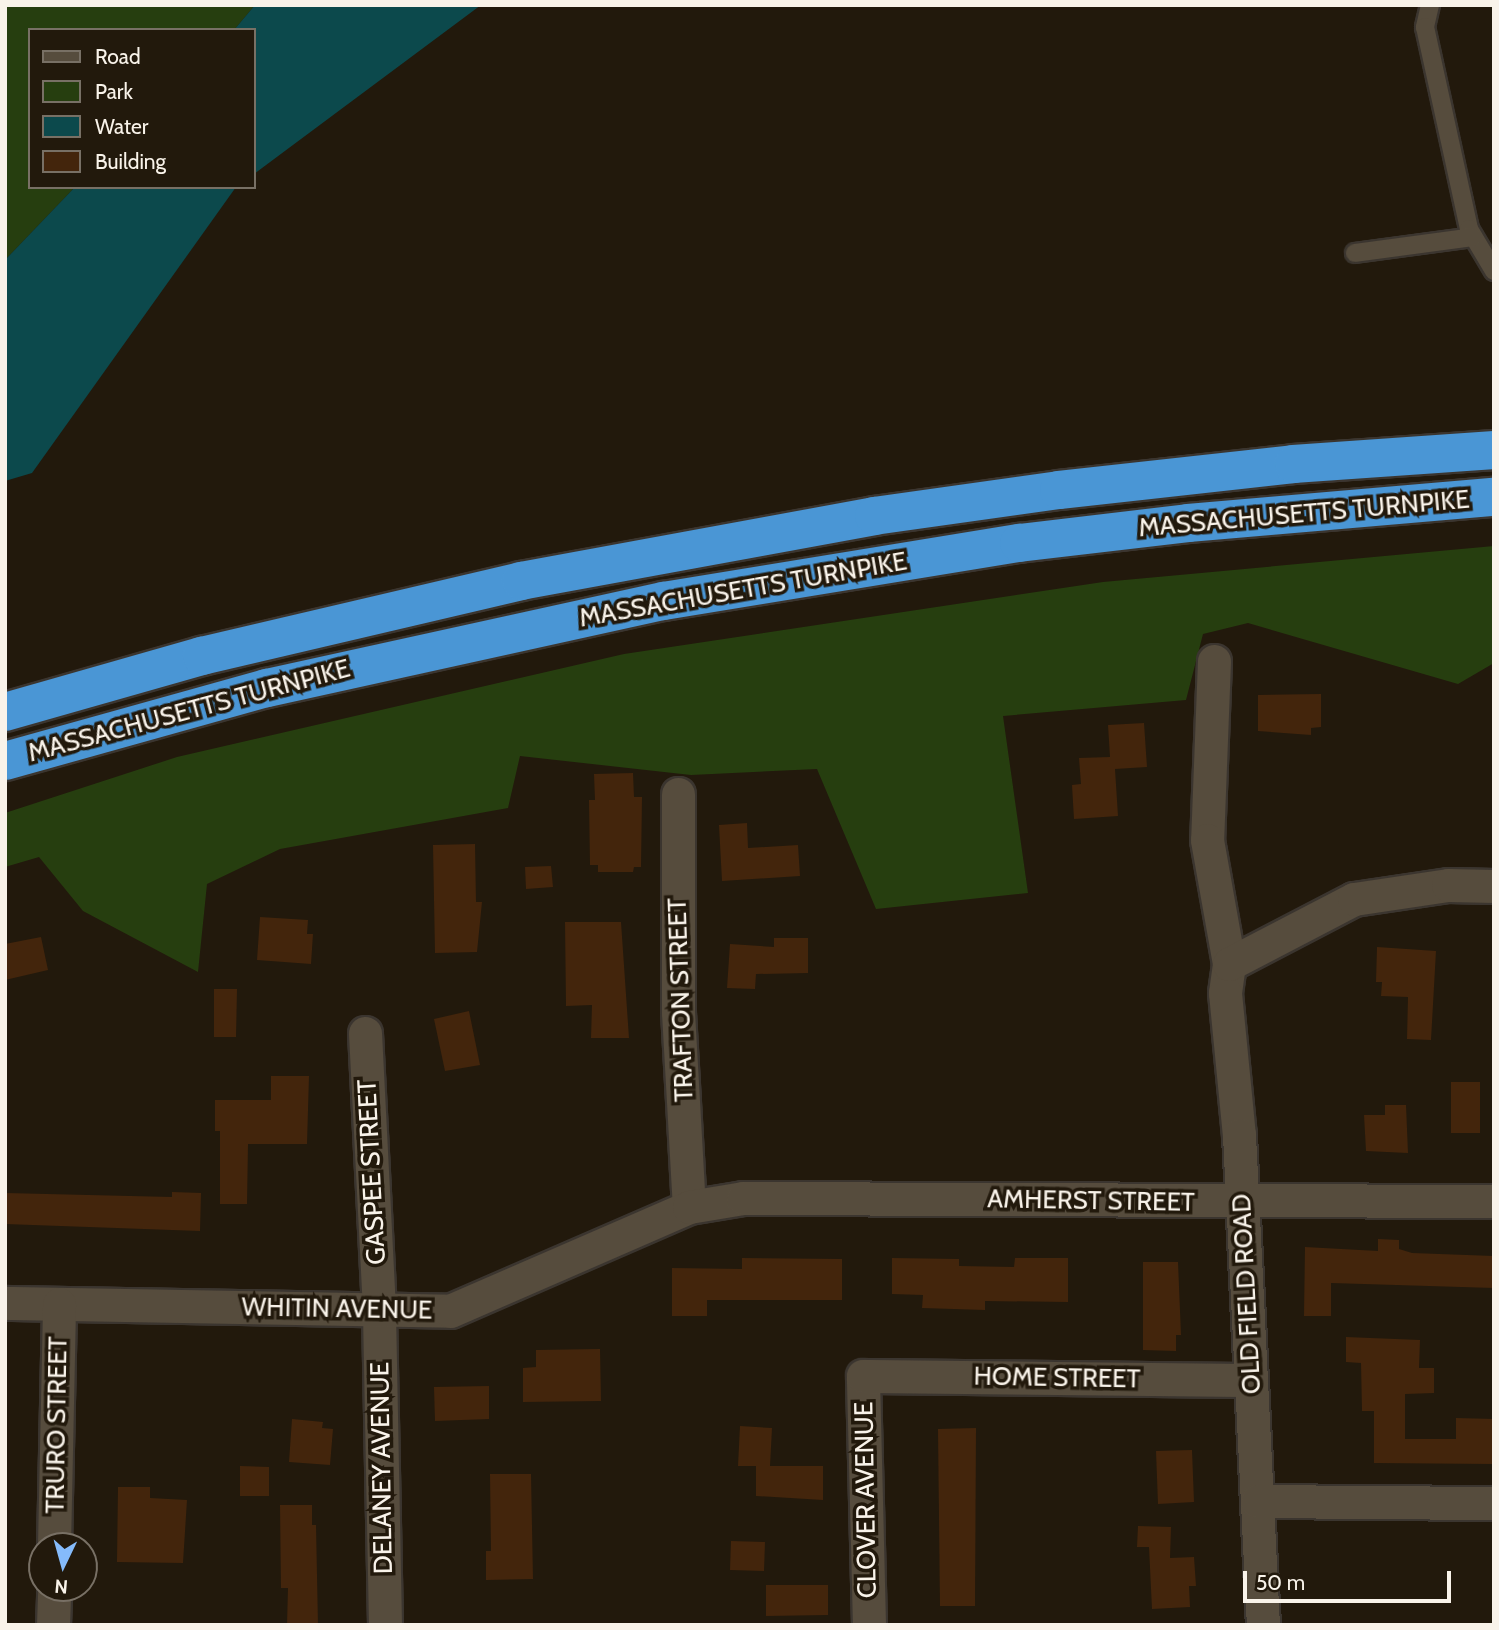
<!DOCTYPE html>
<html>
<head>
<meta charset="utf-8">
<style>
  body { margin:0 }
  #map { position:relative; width:1499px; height:1630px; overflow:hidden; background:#22190c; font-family:Cabin,sans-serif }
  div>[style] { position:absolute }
  .green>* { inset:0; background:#263e0f }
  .water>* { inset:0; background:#0c494c }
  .building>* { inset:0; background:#43250c }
  .roads { filter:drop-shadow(2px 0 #3b352f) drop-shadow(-2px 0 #3b352f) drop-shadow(0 2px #3b352f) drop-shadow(0 -2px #3b352f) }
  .service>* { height:18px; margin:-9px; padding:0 9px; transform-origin:9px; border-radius:9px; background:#564c3d }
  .minor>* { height:33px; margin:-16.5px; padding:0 16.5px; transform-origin:16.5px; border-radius:16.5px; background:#564c3d }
  .motorway>* { height:38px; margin:-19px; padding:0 19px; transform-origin:19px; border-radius:19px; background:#4a96d5 }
  span { translate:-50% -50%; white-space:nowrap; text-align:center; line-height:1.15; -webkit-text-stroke:7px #22190c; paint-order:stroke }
  .street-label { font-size:26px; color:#f9f3ea }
  .frame { position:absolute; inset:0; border:7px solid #f9f3ea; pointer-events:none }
  .legend { position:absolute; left:28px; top:28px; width:228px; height:161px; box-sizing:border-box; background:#22190c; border:2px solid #787065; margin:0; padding:9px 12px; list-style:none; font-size:21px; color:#f9f3ea }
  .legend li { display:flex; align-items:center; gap:14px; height:35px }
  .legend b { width:35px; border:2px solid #787065 }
  .north { position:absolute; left:28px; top:1532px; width:70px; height:70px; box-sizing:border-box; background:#22190c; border:2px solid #787065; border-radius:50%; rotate:185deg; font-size:19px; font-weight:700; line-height:28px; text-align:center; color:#f9f3ea }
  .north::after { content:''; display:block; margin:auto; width:24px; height:32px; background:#85bbfb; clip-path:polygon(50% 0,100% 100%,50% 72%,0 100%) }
  .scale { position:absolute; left:1243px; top:1571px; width:208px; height:32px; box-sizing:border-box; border:4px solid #f9f3ea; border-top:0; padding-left:9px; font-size:21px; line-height:24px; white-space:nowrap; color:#f9f3ea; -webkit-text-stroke:5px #22190c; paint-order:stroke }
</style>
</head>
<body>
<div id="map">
  <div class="green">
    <div style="clip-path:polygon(5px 5px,255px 5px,234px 30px,30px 30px,30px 187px,75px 187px,5px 260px)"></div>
    <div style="clip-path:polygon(1494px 546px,1494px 663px,1458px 684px,1248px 623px,1203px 634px,1186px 700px,1003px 716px,1028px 893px,876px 909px,817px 769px,691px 775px,520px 756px,508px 808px,280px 849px,207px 884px,198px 972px,83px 911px,39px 857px,5px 867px,5px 813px,177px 757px,624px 654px,1103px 582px)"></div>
  </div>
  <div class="water">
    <div style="clip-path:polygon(255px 5px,481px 5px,254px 174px,254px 30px,234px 30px)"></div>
    <div style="clip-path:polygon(75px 187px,236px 187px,32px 473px,5px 481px,5px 260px)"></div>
  </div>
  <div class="building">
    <div style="clip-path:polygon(1321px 694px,1321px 727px,1311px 728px,1311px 735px,1258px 731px,1258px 695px)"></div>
    <div style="clip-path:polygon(1144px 723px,1147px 767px,1115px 769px,1118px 816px,1074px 819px,1072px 785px,1081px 784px,1079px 758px,1110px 757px,1108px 725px)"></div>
    <div style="clip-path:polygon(633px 773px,634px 797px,642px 797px,641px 867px,634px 867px,633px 872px,598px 872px,598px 865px,590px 865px,589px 800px,595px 800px,594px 774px)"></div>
    <div style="clip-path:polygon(747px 823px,748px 848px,798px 845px,800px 876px,722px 881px,719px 825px)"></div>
    <div style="clip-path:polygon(475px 844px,476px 902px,482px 902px,477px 952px,435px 953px,433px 845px)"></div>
    <div style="clip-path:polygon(551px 866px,553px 887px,526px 889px,525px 867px)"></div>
    <div style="clip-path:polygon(260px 917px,308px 920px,307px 934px,313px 934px,311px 964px,257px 960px)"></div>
    <div style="clip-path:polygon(565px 922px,621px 922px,629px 1038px,591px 1038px,592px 1005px,566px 1006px)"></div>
    <div style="clip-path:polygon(41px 937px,48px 970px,5px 980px,5px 944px)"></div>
    <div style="clip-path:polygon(774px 938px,808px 938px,808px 973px,756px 974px,755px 989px,727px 988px,730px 944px,774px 947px)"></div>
    <div style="clip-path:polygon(1377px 947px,1436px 951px,1431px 1040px,1407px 1039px,1408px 997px,1381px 996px,1382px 982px,1376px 982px)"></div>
    <div style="clip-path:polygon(214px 989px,237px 989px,236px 1037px,214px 1037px)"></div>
    <div style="clip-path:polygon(469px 1011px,480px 1065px,445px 1071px,434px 1019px)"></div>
    <div style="clip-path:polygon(271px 1076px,309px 1076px,307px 1144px,248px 1144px,247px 1204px,220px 1204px,220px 1131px,215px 1131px,215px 1100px,271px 1100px)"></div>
    <div style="clip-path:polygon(1451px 1082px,1480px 1082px,1480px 1133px,1451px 1133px)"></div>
    <div style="clip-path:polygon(1385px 1105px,1406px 1105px,1408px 1153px,1366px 1151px,1364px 1115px,1385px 1115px)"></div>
    <div style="clip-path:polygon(172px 1192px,201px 1193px,200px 1231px,5px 1224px,5px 1193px,172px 1197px)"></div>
    <div style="clip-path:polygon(1378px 1239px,1399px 1240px,1399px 1249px,1412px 1253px,1494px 1256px,1494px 1288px,1331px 1283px,1331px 1316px,1304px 1316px,1305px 1247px,1378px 1251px)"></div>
    <div style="clip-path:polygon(742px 1258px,842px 1259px,842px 1300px,707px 1300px,707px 1316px,672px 1316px,672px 1268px,742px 1269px)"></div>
    <div style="clip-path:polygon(892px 1258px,959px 1259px,959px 1266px,1014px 1267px,1015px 1258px,1068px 1258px,1068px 1302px,985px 1301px,985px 1310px,922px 1308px,923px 1295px,892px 1294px)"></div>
    <div style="clip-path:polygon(1143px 1262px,1178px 1262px,1181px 1335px,1176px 1335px,1176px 1351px,1143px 1350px)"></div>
    <div style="clip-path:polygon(1346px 1337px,1420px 1340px,1419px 1368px,1434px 1368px,1434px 1393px,1405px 1394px,1405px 1439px,1456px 1439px,1456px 1418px,1494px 1419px,1494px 1464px,1374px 1463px,1374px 1411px,1362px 1411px,1361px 1363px,1346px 1362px)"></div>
    <div style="clip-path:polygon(600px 1349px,601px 1401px,523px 1402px,523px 1368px,536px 1367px,536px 1350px)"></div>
    <div style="clip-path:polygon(489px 1386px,489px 1419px,435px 1421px,434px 1387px)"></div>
    <div style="clip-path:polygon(292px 1419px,323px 1422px,322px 1428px,333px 1429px,330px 1465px,289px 1462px)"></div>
    <div style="clip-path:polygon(740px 1426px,772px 1428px,770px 1466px,738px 1466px)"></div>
    <div style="clip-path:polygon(976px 1428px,975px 1606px,940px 1606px,938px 1429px)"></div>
    <div style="clip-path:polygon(1192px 1450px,1194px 1502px,1158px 1504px,1156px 1451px)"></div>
    <div style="clip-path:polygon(240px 1466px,269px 1467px,269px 1496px,240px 1496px)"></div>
    <div style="clip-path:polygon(756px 1466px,823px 1466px,823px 1500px,756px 1496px)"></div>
    <div style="clip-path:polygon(490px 1474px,531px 1474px,533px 1579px,486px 1580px,486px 1551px,491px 1551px)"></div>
    <div style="clip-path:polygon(118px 1487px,150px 1487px,150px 1498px,187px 1500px,183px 1563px,117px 1562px)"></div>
    <div style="clip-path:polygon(280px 1505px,312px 1505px,312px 1525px,316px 1525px,318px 1625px,287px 1625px,288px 1588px,281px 1588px)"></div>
    <div style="clip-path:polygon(1138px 1526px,1171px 1527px,1170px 1558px,1194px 1557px,1196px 1586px,1189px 1586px,1190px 1607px,1152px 1609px,1149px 1547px,1137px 1547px)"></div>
    <div style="clip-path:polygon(731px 1541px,765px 1542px,764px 1571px,730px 1570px)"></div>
    <div style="clip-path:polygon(766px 1585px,828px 1585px,828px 1615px,766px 1616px)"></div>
  </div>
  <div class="roads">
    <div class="service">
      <div style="left:1430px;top:5px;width:23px;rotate:103deg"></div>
      <div style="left:1425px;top:27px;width:207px;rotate:77.7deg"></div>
      <div style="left:1469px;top:229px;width:49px;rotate:59.2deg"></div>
      <div style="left:1355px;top:253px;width:119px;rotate:-7.7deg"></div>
    </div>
    <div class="minor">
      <div style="left:1214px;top:661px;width:179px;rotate:92.2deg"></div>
      <div style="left:1207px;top:840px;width:126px;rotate:79.9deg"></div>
      <div style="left:1229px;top:964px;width:29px;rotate:98deg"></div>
      <div style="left:1225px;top:993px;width:143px;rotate:84.4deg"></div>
      <div style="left:1239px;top:1135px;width:491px;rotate:87.2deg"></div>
      <div style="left:678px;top:794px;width:218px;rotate:90deg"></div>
      <div style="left:678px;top:1012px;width:195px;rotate:86.8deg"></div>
      <div style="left:1229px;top:964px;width:141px;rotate:-27.5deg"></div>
      <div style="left:1354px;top:899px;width:95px;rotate:-8.5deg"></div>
      <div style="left:1448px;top:885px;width:46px;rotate:1.2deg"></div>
      <div style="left:365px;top:1033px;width:279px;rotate:87.1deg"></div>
      <div style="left:379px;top:1312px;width:313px;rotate:88.9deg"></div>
      <div style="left:5px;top:1303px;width:445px;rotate:1deg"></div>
      <div style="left:450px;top:1311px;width:261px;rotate:-23.5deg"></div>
      <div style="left:689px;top:1207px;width:55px;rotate:-9.5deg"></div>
      <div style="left:743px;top:1198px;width:751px;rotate:0.23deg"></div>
      <div style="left:1257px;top:1501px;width:237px;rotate:0.5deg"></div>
      <div style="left:54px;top:1546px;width:242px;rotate:-88.8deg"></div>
      <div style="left:53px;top:1625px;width:37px;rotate:-88deg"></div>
      <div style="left:869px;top:1625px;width:249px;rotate:-91.4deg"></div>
      <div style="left:863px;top:1376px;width:388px;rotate:0.6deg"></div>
    </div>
    <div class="motorway">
      <div style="left:5px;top:712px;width:205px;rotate:-15.9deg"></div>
      <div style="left:202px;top:656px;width:328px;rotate:-13.2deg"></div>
      <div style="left:521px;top:581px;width:359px;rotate:-10.4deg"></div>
      <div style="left:874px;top:516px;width:187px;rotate:-8deg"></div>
      <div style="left:1059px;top:490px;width:236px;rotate:-6.3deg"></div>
      <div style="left:1294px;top:464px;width:200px;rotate:-4deg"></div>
      <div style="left:5px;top:761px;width:272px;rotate:-15.6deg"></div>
      <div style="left:267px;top:688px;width:406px;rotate:-12.4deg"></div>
      <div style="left:664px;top:601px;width:360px;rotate:-9.3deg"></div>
      <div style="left:1019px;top:543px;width:170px;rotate:-6.7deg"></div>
      <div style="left:1188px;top:523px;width:307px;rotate:-4.9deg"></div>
    </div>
  </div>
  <div class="street-label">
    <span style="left:1304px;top:514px;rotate:-5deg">MASSACHUSETTS TURNPIKE</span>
    <span style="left:743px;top:590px;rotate:-10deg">MASSACHUSETTS TURNPIKE</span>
    <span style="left:189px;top:711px;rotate:-15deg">MASSACHUSETTS TURNPIKE</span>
    <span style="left:681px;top:1000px;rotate:-92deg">TRAFTON STREET</span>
    <span style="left:372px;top:1172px;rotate:-93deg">GASPEE STREET</span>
    <span style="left:1091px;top:1201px;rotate:1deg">AMHERST STREET</span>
    <span style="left:1247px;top:1294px;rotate:-93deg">OLD FIELD ROAD</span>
    <span style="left:337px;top:1309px;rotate:1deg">WHITIN AVENUE</span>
    <span style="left:1057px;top:1378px;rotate:1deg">HOME STREET</span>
    <span style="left:57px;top:1425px;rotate:-89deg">TRURO STREET</span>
    <span style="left:382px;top:1468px;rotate:-91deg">DELANEY AVENUE</span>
    <span style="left:866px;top:1500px;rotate:-91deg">CLOVER AVENUE</span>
  </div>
  <div class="frame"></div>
  <ul class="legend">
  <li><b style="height:9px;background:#564c3d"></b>Road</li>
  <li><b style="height:19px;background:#263e0f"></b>Park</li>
  <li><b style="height:19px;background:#0c494c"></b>Water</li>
  <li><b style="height:19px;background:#43250c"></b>Building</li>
  </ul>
  <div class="north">N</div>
  <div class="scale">50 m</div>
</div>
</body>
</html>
